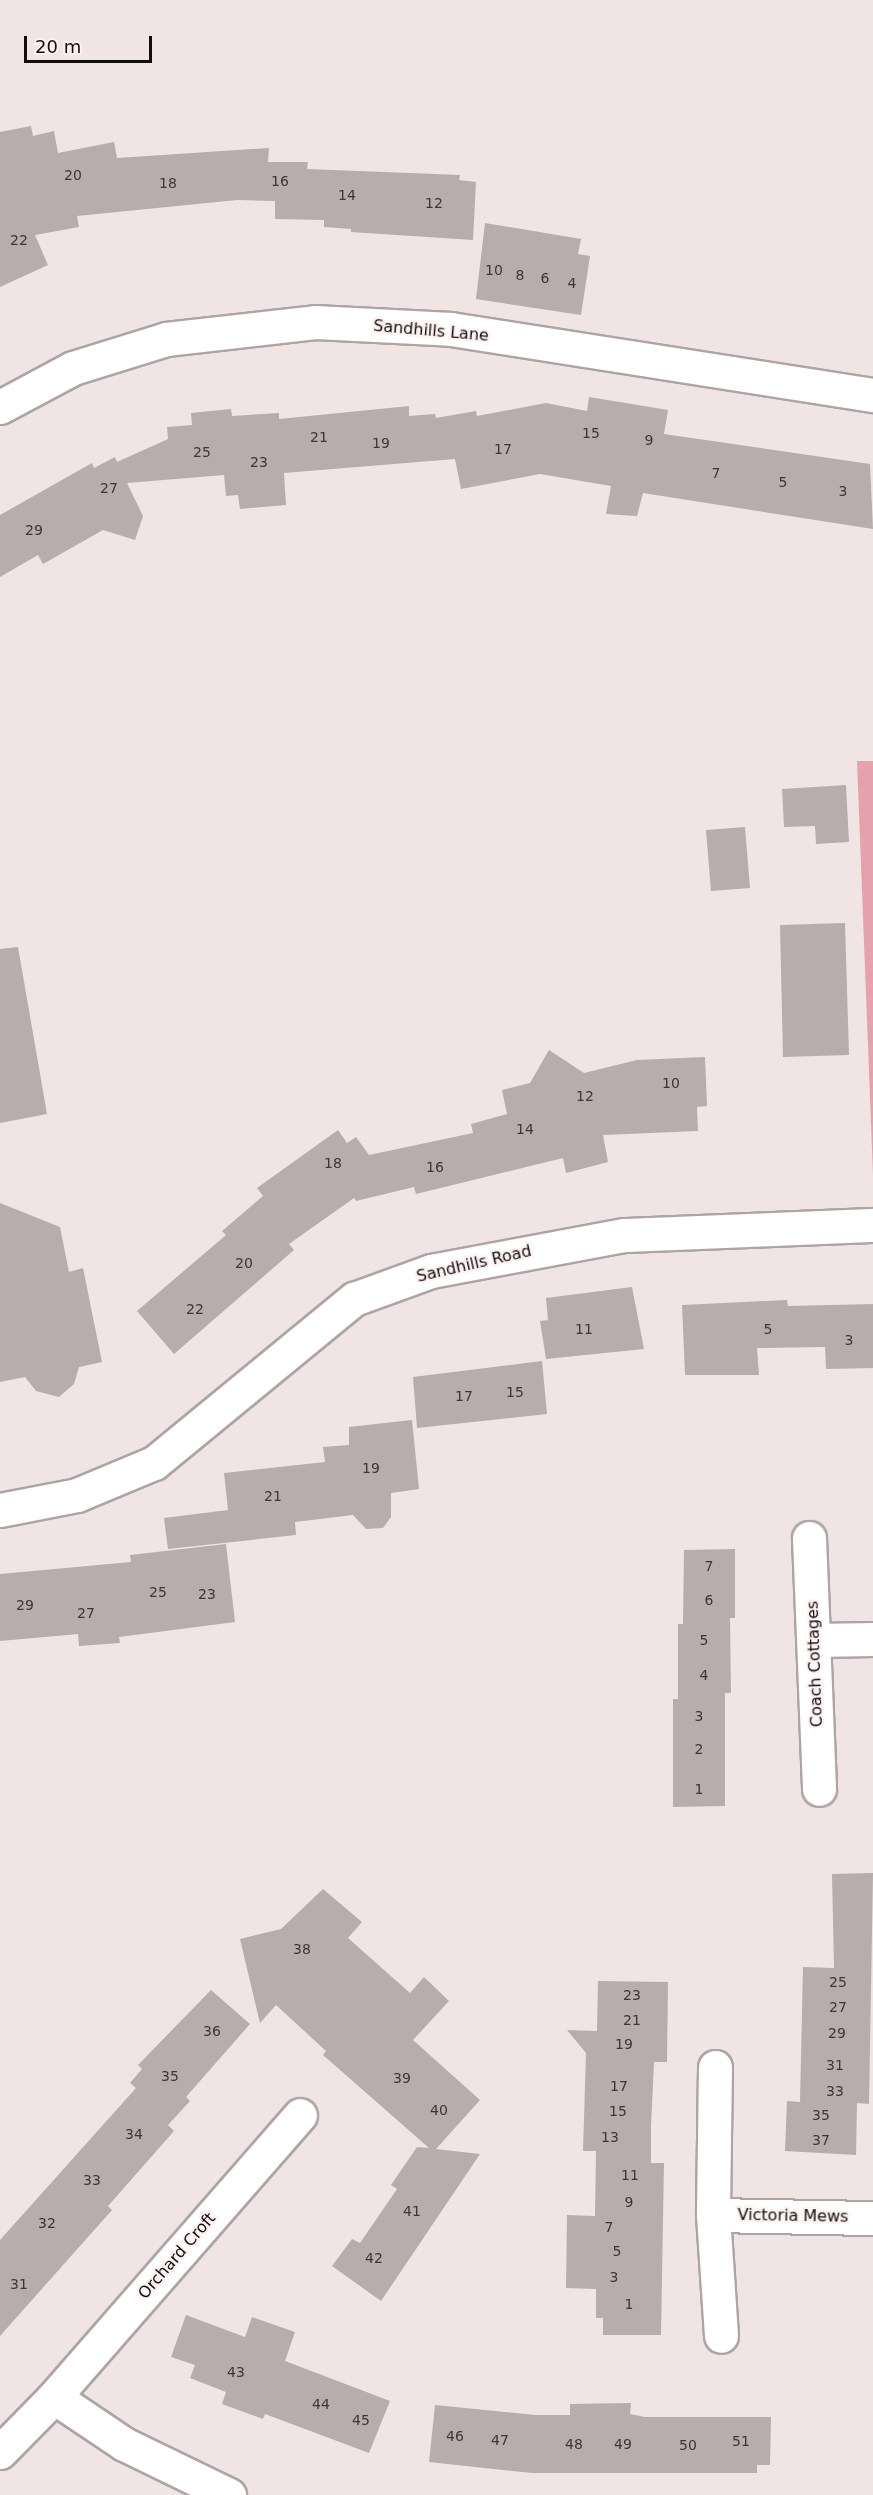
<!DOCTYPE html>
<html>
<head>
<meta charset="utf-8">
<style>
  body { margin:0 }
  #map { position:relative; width:873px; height:2495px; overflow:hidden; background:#f0e4e5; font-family:"DejaVu Sans",sans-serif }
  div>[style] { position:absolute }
  .green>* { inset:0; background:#e6a2ac }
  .building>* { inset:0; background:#b8acad }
  .roads { filter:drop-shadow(2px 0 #afa4a5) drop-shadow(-2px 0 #afa4a5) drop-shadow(0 2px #afa4a5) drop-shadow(0 -2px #afa4a5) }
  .minor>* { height:33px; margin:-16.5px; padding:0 16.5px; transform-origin:16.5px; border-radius:16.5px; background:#fff }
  span { translate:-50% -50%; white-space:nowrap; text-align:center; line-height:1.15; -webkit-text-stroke:4.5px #fef1f2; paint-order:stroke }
  .number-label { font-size:14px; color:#3c3636 }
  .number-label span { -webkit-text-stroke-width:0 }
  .street-label { font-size:16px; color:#120e0e }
  .scale { position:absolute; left:24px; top:36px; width:128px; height:27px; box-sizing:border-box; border:3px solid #120e0e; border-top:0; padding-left:8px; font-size:18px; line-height:21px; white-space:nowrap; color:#120e0e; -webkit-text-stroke:4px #fef1f2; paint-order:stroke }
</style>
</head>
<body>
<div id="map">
  <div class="green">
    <div style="clip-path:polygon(857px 761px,873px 761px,873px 1175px)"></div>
  </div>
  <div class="building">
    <div style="clip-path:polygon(31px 126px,33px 136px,54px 131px,58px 153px,114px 142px,117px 158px,269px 148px,268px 162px,308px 162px,307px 169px,460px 175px,459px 180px,476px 182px,473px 240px,351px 232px,351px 229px,324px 227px,324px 220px,275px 219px,275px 201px,237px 200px,77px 216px,79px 227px,35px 235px,48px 265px,0 287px,0 132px)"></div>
    <div style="clip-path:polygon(485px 223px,581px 239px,578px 254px,590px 256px,581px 315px,476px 299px)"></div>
    <div style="clip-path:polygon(589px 397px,668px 410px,664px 434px,870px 464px,873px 529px,643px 493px,637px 516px,606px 514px,611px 486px,540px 474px,461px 489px,455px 459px,284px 473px,286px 505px,240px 509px,238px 495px,226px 496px,224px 475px,127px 483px,143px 516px,135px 540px,103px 530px,43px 564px,38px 555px,0 577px,0 515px,92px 463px,94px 468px,115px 457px,117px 462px,168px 439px,167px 427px,192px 425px,191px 413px,231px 409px,232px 416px,279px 413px,279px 419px,409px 406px,409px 416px,435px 414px,436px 418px,476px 411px,477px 416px,546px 403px,587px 411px)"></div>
    <div style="clip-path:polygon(846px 785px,849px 842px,816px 844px,815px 826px,784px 827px,782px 789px)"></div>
    <div style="clip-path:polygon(745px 827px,750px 888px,711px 891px,706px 830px)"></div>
    <div style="clip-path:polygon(845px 923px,849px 1055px,783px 1057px,780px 925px)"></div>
    <div style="clip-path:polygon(18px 947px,47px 1114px,0 1123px,0 949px)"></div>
    <div style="clip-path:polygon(549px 1050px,584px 1073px,637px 1060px,705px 1057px,707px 1106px,697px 1107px,698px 1131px,603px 1135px,608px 1162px,566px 1173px,563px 1158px,416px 1194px,414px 1187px,356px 1201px,354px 1198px,289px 1244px,294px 1250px,174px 1354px,137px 1311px,226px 1235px,222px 1231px,263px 1196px,257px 1188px,338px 1130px,347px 1143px,356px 1137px,369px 1155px,473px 1133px,471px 1124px,507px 1114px,502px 1090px,530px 1083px)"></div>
    <div style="clip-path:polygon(0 1203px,60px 1227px,69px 1272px,83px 1268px,102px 1362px,79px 1367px,74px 1384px,59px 1397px,36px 1391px,25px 1377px,0 1382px)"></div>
    <div style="clip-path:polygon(632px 1287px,644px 1349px,546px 1359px,540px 1321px,548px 1320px,546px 1298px)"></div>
    <div style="clip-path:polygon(787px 1300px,788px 1306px,873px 1304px,873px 1368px,826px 1369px,825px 1347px,757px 1348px,759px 1375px,685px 1375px,682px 1305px)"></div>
    <div style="clip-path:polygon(542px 1361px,547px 1414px,417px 1428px,413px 1377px)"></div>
    <div style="clip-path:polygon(412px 1420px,419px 1489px,391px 1493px,391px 1517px,383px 1528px,366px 1529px,353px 1515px,295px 1522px,296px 1535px,168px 1549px,164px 1518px,228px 1510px,224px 1473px,325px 1462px,323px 1447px,349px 1445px,349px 1427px)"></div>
    <div style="clip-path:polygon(226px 1544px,235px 1622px,119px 1637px,120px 1643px,79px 1646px,78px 1634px,0 1641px,0 1574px,131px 1562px,130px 1555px)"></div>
    <div style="clip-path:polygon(735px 1549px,735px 1618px,730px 1618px,731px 1693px,725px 1693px,725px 1806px,673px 1807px,673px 1699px,678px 1699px,678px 1624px,683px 1624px,684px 1550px)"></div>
    <div style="clip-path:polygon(873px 1873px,869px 2104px,857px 2103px,856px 2155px,785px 2151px,787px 2101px,800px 2102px,803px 1967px,834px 1968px,832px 1874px)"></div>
    <div style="clip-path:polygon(323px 1889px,362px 1922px,348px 1938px,410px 1993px,424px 1977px,449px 2001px,413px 2040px,480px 2100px,436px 2149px,480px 2154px,381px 2301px,332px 2266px,352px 2239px,360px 2243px,397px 2189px,391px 2185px,417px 2147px,429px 2148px,323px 2055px,326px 2051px,276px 2005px,260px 2023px,240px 1939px,281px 1929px)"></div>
    <div style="clip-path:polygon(598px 1981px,668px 1982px,667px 2062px,654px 2062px,651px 2126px,651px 2163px,664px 2163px,661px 2335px,603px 2335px,603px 2318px,596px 2318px,596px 2289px,566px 2288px,567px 2215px,595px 2216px,596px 2151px,583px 2151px,586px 2053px,567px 2030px,597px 2031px)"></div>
    <div style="clip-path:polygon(211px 1990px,250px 2024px,186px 2097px,190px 2101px,168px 2125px,174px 2131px,108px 2206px,112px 2210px,0 2336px,0 2240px,136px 2088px,130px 2083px,142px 2069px,138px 2065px)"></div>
    <div style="clip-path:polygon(186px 2315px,245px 2337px,252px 2317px,295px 2332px,285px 2361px,390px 2401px,369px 2453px,265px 2414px,263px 2419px,222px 2404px,226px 2392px,190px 2378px,195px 2365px,171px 2357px)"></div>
    <div style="clip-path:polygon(631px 2403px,630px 2414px,645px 2417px,771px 2417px,770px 2465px,757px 2465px,757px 2473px,532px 2473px,429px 2462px,435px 2405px,535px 2415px,570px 2415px,570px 2404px)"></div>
  </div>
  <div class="roads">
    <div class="minor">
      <div style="left:0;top:407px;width:83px;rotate:-28.1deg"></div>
      <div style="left:73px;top:368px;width:97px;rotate:-17.3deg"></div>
      <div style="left:166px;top:339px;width:150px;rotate:-6.5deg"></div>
      <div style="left:315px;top:322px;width:136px;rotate:2.9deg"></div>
      <div style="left:451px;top:329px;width:427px;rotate:8.9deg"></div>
      <div style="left:0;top:1510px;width:78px;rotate:-11deg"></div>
      <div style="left:77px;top:1495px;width:83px;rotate:-22.6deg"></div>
      <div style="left:154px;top:1463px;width:259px;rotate:-39.4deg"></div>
      <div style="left:354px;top:1299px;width:82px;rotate:-20deg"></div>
      <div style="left:431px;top:1271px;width:196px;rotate:-10.6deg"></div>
      <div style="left:624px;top:1235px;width:249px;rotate:-2.3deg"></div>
      <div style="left:809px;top:1538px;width:251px;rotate:87.7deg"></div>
      <div style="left:815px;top:1640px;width:58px;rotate:-1deg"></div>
      <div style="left:715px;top:2067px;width:148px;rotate:90.8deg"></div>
      <div style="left:713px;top:2215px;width:121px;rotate:86.2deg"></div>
      <div style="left:713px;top:2215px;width:160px;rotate:1.1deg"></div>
      <div style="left:54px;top:2397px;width:374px;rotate:-48.9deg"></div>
      <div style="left:0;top:2452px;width:77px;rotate:-45.5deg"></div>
      <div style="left:54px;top:2397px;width:84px;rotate:33.9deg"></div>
      <div style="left:124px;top:2444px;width:117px;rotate:25.9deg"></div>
    </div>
  </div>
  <div class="number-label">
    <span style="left:73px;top:175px">20</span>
    <span style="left:280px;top:181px">16</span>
    <span style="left:168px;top:183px">18</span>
    <span style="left:347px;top:195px">14</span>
    <span style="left:434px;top:203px">12</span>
    <span style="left:19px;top:240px">22</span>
    <span style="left:494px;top:270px">10</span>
    <span style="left:520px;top:275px">8</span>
    <span style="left:545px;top:278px">6</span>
    <span style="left:572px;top:283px">4</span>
    <span style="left:591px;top:433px">15</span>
    <span style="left:319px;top:437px">21</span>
    <span style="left:649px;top:440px">9</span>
    <span style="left:381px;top:443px">19</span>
    <span style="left:503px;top:449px">17</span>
    <span style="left:202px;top:452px">25</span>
    <span style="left:259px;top:462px">23</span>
    <span style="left:716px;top:473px">7</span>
    <span style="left:783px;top:482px">5</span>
    <span style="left:109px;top:488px">27</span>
    <span style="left:843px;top:491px">3</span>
    <span style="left:34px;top:530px">29</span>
    <span style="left:671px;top:1083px">10</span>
    <span style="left:585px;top:1096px">12</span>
    <span style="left:525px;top:1129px">14</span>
    <span style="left:333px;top:1163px">18</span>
    <span style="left:435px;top:1167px">16</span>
    <span style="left:244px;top:1263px">20</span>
    <span style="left:195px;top:1309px">22</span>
    <span style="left:584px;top:1329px">11</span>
    <span style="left:768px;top:1329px">5</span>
    <span style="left:849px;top:1340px">3</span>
    <span style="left:515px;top:1392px">15</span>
    <span style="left:464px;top:1396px">17</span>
    <span style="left:371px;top:1468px">19</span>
    <span style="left:273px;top:1496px">21</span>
    <span style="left:709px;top:1566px">7</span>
    <span style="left:158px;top:1592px">25</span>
    <span style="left:207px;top:1594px">23</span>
    <span style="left:709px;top:1600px">6</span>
    <span style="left:25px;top:1605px">29</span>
    <span style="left:86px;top:1613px">27</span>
    <span style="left:704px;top:1640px">5</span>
    <span style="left:704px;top:1675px">4</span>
    <span style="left:699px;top:1716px">3</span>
    <span style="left:699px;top:1749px">2</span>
    <span style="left:699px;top:1789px">1</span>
    <span style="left:302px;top:1949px">38</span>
    <span style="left:838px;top:1982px">25</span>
    <span style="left:632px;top:1995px">23</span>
    <span style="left:838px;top:2007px">27</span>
    <span style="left:632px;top:2020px">21</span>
    <span style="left:212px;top:2031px">36</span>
    <span style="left:837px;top:2033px">29</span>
    <span style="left:624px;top:2044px">19</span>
    <span style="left:835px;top:2065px">31</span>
    <span style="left:170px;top:2076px">35</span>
    <span style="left:402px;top:2078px">39</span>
    <span style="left:619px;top:2086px">17</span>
    <span style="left:835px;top:2091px">33</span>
    <span style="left:439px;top:2110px">40</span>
    <span style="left:618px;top:2111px">15</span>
    <span style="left:821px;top:2115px">35</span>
    <span style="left:134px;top:2134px">34</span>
    <span style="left:610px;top:2137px">13</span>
    <span style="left:821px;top:2140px">37</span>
    <span style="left:630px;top:2175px">11</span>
    <span style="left:92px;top:2180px">33</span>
    <span style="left:629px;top:2202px">9</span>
    <span style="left:412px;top:2211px">41</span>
    <span style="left:47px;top:2223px">32</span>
    <span style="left:609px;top:2227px">7</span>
    <span style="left:617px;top:2251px">5</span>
    <span style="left:374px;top:2258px">42</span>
    <span style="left:614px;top:2277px">3</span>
    <span style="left:19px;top:2284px">31</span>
    <span style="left:629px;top:2304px">1</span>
    <span style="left:236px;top:2372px">43</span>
    <span style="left:321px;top:2404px">44</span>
    <span style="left:361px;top:2420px">45</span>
    <span style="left:455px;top:2436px">46</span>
    <span style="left:500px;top:2440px">47</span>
    <span style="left:741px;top:2441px">51</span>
    <span style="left:574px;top:2444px">48</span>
    <span style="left:623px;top:2444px">49</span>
    <span style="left:688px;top:2445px">50</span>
  </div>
  <div class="street-label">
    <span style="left:431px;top:331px;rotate:5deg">Sandhills Lane</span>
    <span style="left:474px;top:1264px;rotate:-13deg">Sandhills Road</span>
    <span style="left:815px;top:1664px;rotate:-92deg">Coach Cottages</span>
    <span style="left:793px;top:2216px;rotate:1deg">Victoria Mews</span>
    <span style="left:177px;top:2256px;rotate:-49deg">Orchard Croft</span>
  </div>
  <div class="scale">20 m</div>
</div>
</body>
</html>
